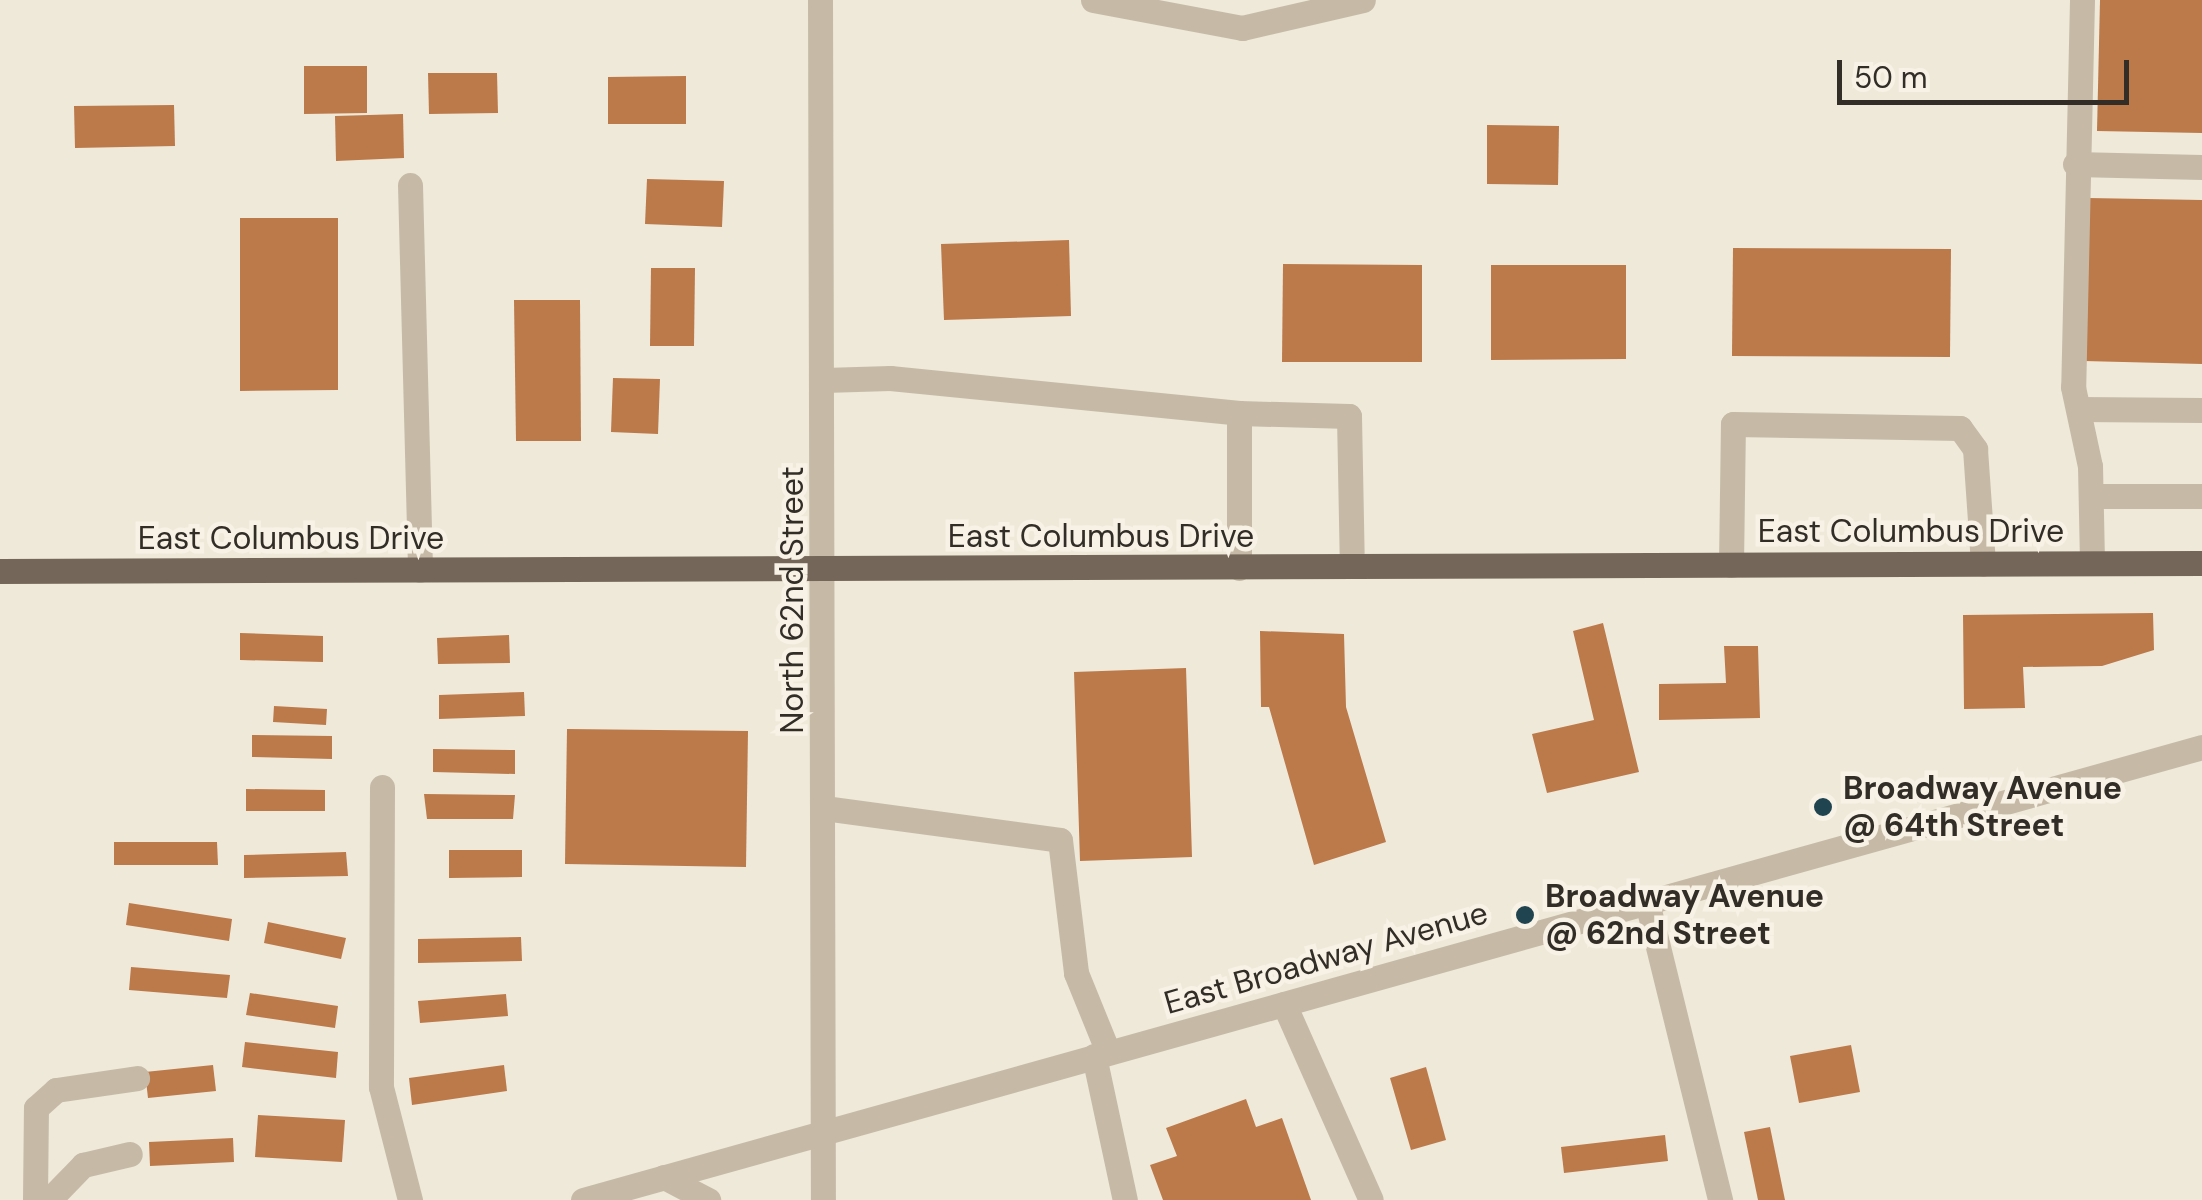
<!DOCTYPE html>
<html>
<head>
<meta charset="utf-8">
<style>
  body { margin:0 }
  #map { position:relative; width:2202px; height:1200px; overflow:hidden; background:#efe9da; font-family:"DM Sans",sans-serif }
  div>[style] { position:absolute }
  .building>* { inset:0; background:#bc794a }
  .minor>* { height:25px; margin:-12.5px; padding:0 12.5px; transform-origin:12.5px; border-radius:12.5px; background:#c6baa7 }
  .major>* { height:25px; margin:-12.5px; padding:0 12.5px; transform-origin:12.5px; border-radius:12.5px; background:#746659 }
  .dots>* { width:28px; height:28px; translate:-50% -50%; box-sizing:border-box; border:5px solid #f7f2e5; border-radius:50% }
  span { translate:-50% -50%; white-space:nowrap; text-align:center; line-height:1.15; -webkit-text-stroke:9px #f7f2e5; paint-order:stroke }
  .street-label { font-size:32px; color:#332d27 }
  .poi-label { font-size:32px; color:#332d27; font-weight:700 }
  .left { translate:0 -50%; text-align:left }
  .scale { position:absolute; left:1837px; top:60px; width:292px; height:45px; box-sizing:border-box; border:5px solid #332d27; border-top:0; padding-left:12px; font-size:30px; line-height:35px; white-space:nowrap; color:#332d27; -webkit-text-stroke:8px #f7f2e5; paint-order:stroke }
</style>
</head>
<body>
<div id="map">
  <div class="building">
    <div style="clip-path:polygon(2100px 0,2202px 0,2202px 133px,2097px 131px)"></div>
    <div style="clip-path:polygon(304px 66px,367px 66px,367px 113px,304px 114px)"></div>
    <div style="clip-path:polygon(428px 73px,497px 73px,498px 113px,429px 114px)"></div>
    <div style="clip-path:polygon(686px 76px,686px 124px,608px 124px,608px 77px)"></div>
    <div style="clip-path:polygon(174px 105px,175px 146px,75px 148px,74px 106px)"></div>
    <div style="clip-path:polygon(403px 114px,404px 158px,336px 161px,335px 116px)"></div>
    <div style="clip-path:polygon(1487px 125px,1559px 126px,1558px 185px,1487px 184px)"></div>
    <div style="clip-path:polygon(647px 179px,724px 181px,722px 227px,645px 224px)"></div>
    <div style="clip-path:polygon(2088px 198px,2202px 200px,2202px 364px,2084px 361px)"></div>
    <div style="clip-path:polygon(240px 218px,338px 218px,338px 390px,240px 391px)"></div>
    <div style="clip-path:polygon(1069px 240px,1071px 316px,944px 320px,941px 244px)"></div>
    <div style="clip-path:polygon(1733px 248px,1951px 249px,1950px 357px,1732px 356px)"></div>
    <div style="clip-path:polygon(1283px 264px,1422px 265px,1422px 362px,1282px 362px)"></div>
    <div style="clip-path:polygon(1491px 265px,1626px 265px,1626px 359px,1491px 360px)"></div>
    <div style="clip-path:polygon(651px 268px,695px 268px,694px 346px,650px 346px)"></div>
    <div style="clip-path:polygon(514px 300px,580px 300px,581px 441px,516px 441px)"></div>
    <div style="clip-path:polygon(613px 378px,660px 379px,658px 434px,611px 432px)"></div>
    <div style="clip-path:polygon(2153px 613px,2154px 650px,2102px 666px,2023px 667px,2025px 708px,1964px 709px,1963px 615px)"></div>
    <div style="clip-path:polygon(1603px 623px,1639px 772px,1547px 793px,1532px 734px,1594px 720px,1573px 631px)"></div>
    <div style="clip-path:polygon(1260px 631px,1344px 634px,1346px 707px,1386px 842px,1314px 865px,1269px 707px,1261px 707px)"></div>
    <div style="clip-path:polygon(240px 633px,323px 636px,323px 662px,240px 660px)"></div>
    <div style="clip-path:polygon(509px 635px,510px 663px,438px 664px,437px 638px)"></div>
    <div style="clip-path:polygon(1724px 646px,1758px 646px,1760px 718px,1659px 720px,1659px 684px,1726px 683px)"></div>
    <div style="clip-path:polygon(1186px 668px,1192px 857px,1080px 861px,1074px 672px)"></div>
    <div style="clip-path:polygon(524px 692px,525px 716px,439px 719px,439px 695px)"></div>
    <div style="clip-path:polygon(274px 706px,327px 709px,326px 725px,273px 722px)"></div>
    <div style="clip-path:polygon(567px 729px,748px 731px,746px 867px,565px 864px)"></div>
    <div style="clip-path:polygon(252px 735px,332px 736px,332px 759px,252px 757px)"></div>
    <div style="clip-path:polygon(433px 749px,515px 750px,515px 774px,433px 772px)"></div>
    <div style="clip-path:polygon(246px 789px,325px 790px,325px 811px,246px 811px)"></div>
    <div style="clip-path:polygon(424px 794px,515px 795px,513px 819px,427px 819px)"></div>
    <div style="clip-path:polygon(114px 842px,217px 842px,218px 865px,114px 865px)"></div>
    <div style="clip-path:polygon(449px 850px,522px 850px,522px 877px,449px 878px)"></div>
    <div style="clip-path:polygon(346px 852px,348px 876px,244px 878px,244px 855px)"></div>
    <div style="clip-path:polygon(129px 903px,232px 919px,229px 941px,126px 925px)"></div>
    <div style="clip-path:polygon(268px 922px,346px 938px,341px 959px,264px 943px)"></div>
    <div style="clip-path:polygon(521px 937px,522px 961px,418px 963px,418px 939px)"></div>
    <div style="clip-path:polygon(131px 967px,230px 975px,227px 998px,129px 990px)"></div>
    <div style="clip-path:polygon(250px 993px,338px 1006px,335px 1028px,246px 1015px)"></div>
    <div style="clip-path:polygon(506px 994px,508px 1016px,420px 1023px,418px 1001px)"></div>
    <div style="clip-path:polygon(245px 1042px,338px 1052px,336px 1078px,242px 1067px)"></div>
    <div style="clip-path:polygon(1851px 1045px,1860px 1092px,1799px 1103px,1790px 1056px)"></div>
    <div style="clip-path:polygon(213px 1065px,216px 1091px,148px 1098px,145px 1072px)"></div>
    <div style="clip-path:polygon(504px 1065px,507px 1091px,412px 1105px,409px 1078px)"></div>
    <div style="clip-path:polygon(1426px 1067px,1446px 1140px,1411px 1150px,1390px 1078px)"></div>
    <div style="clip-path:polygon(1246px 1099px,1256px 1127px,1282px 1118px,1311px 1200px,1163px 1200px,1150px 1165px,1177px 1156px,1166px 1128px)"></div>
    <div style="clip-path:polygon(258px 1115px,345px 1120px,342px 1162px,255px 1157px)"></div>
    <div style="clip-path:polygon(1770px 1127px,1785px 1200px,1758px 1200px,1744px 1132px)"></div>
    <div style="clip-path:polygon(1665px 1135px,1668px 1161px,1564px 1173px,1561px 1147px)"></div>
    <div style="clip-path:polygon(233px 1138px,234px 1162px,150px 1166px,149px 1142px)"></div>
  </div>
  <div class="minor">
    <div style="left:820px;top:0;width:1200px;rotate:89.86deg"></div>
    <div style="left:1093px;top:0;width:152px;rotate:10.6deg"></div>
    <div style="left:1242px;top:28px;width:124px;rotate:-13deg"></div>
    <div style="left:2082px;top:0;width:387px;rotate:91.3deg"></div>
    <div style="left:2073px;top:387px;width:81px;rotate:77.9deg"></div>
    <div style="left:2090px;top:466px;width:97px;rotate:88.8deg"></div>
    <div style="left:2075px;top:164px;width:127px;rotate:1.4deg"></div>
    <div style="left:410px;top:185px;width:385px;rotate:88.5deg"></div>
    <div style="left:824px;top:380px;width:66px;rotate:-1.7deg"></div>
    <div style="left:890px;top:378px;width:351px;rotate:5.7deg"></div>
    <div style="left:2079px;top:409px;width:123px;rotate:0.5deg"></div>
    <div style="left:2091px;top:496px;width:111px"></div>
    <div style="left:1731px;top:565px;width:141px;rotate:-89.2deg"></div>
    <div style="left:1733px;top:424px;width:227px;rotate:1deg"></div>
    <div style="left:1960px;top:428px;width:26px;rotate:54deg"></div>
    <div style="left:1975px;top:449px;width:115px;rotate:86deg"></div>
    <div style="left:1239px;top:568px;width:155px;rotate:-90deg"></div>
    <div style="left:1239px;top:413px;width:110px;rotate:1.6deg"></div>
    <div style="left:1349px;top:416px;width:150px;rotate:88.9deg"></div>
    <div style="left:382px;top:787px;width:300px;rotate:90.2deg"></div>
    <div style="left:381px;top:1087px;width:117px;rotate:75.6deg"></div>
    <div style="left:824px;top:808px;width:238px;rotate:7.7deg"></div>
    <div style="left:1060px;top:840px;width:134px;rotate:83.1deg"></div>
    <div style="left:1076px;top:973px;width:85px;rotate:67.9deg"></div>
    <div style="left:1647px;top:902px;width:307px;rotate:76.2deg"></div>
    <div style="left:1284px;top:1004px;width:214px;rotate:66.1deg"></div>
    <div style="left:1094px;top:1056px;width:147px;rotate:77.9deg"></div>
    <div style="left:664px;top:1177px;width:50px;rotate:27.6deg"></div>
    <div style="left:35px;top:1200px;width:92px;rotate:-89.4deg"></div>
    <div style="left:36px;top:1108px;width:27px;rotate:-42deg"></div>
    <div style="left:56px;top:1090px;width:82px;rotate:-8.4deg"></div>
    <div style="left:49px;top:1200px;width:49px;rotate:-45.8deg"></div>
    <div style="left:83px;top:1165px;width:48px;rotate:-13.2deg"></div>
    <div style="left:583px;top:1200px;width:1681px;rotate:-15.63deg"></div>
  </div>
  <div class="major">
    <div style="left:0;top:571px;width:2202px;rotate:-0.21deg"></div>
  </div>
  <div class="dots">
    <div style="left:1823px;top:807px;background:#204551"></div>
    <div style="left:1525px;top:915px;background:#204551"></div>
  </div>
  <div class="street-label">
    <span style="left:1911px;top:531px">East Columbus Drive</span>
    <span style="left:1101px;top:536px">East Columbus Drive</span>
    <span style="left:291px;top:538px">East Columbus Drive</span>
    <span style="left:792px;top:600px;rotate:-90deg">North 62nd Street</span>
    <span style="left:1326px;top:958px;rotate:-16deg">East Broadway Avenue</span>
  </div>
  <div class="poi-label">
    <span class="left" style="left:1843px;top:807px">Broadway Avenue<br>@ 64th Street</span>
    <span class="left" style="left:1545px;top:915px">Broadway Avenue<br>@ 62nd Street</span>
  </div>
  <div class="scale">50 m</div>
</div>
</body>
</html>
